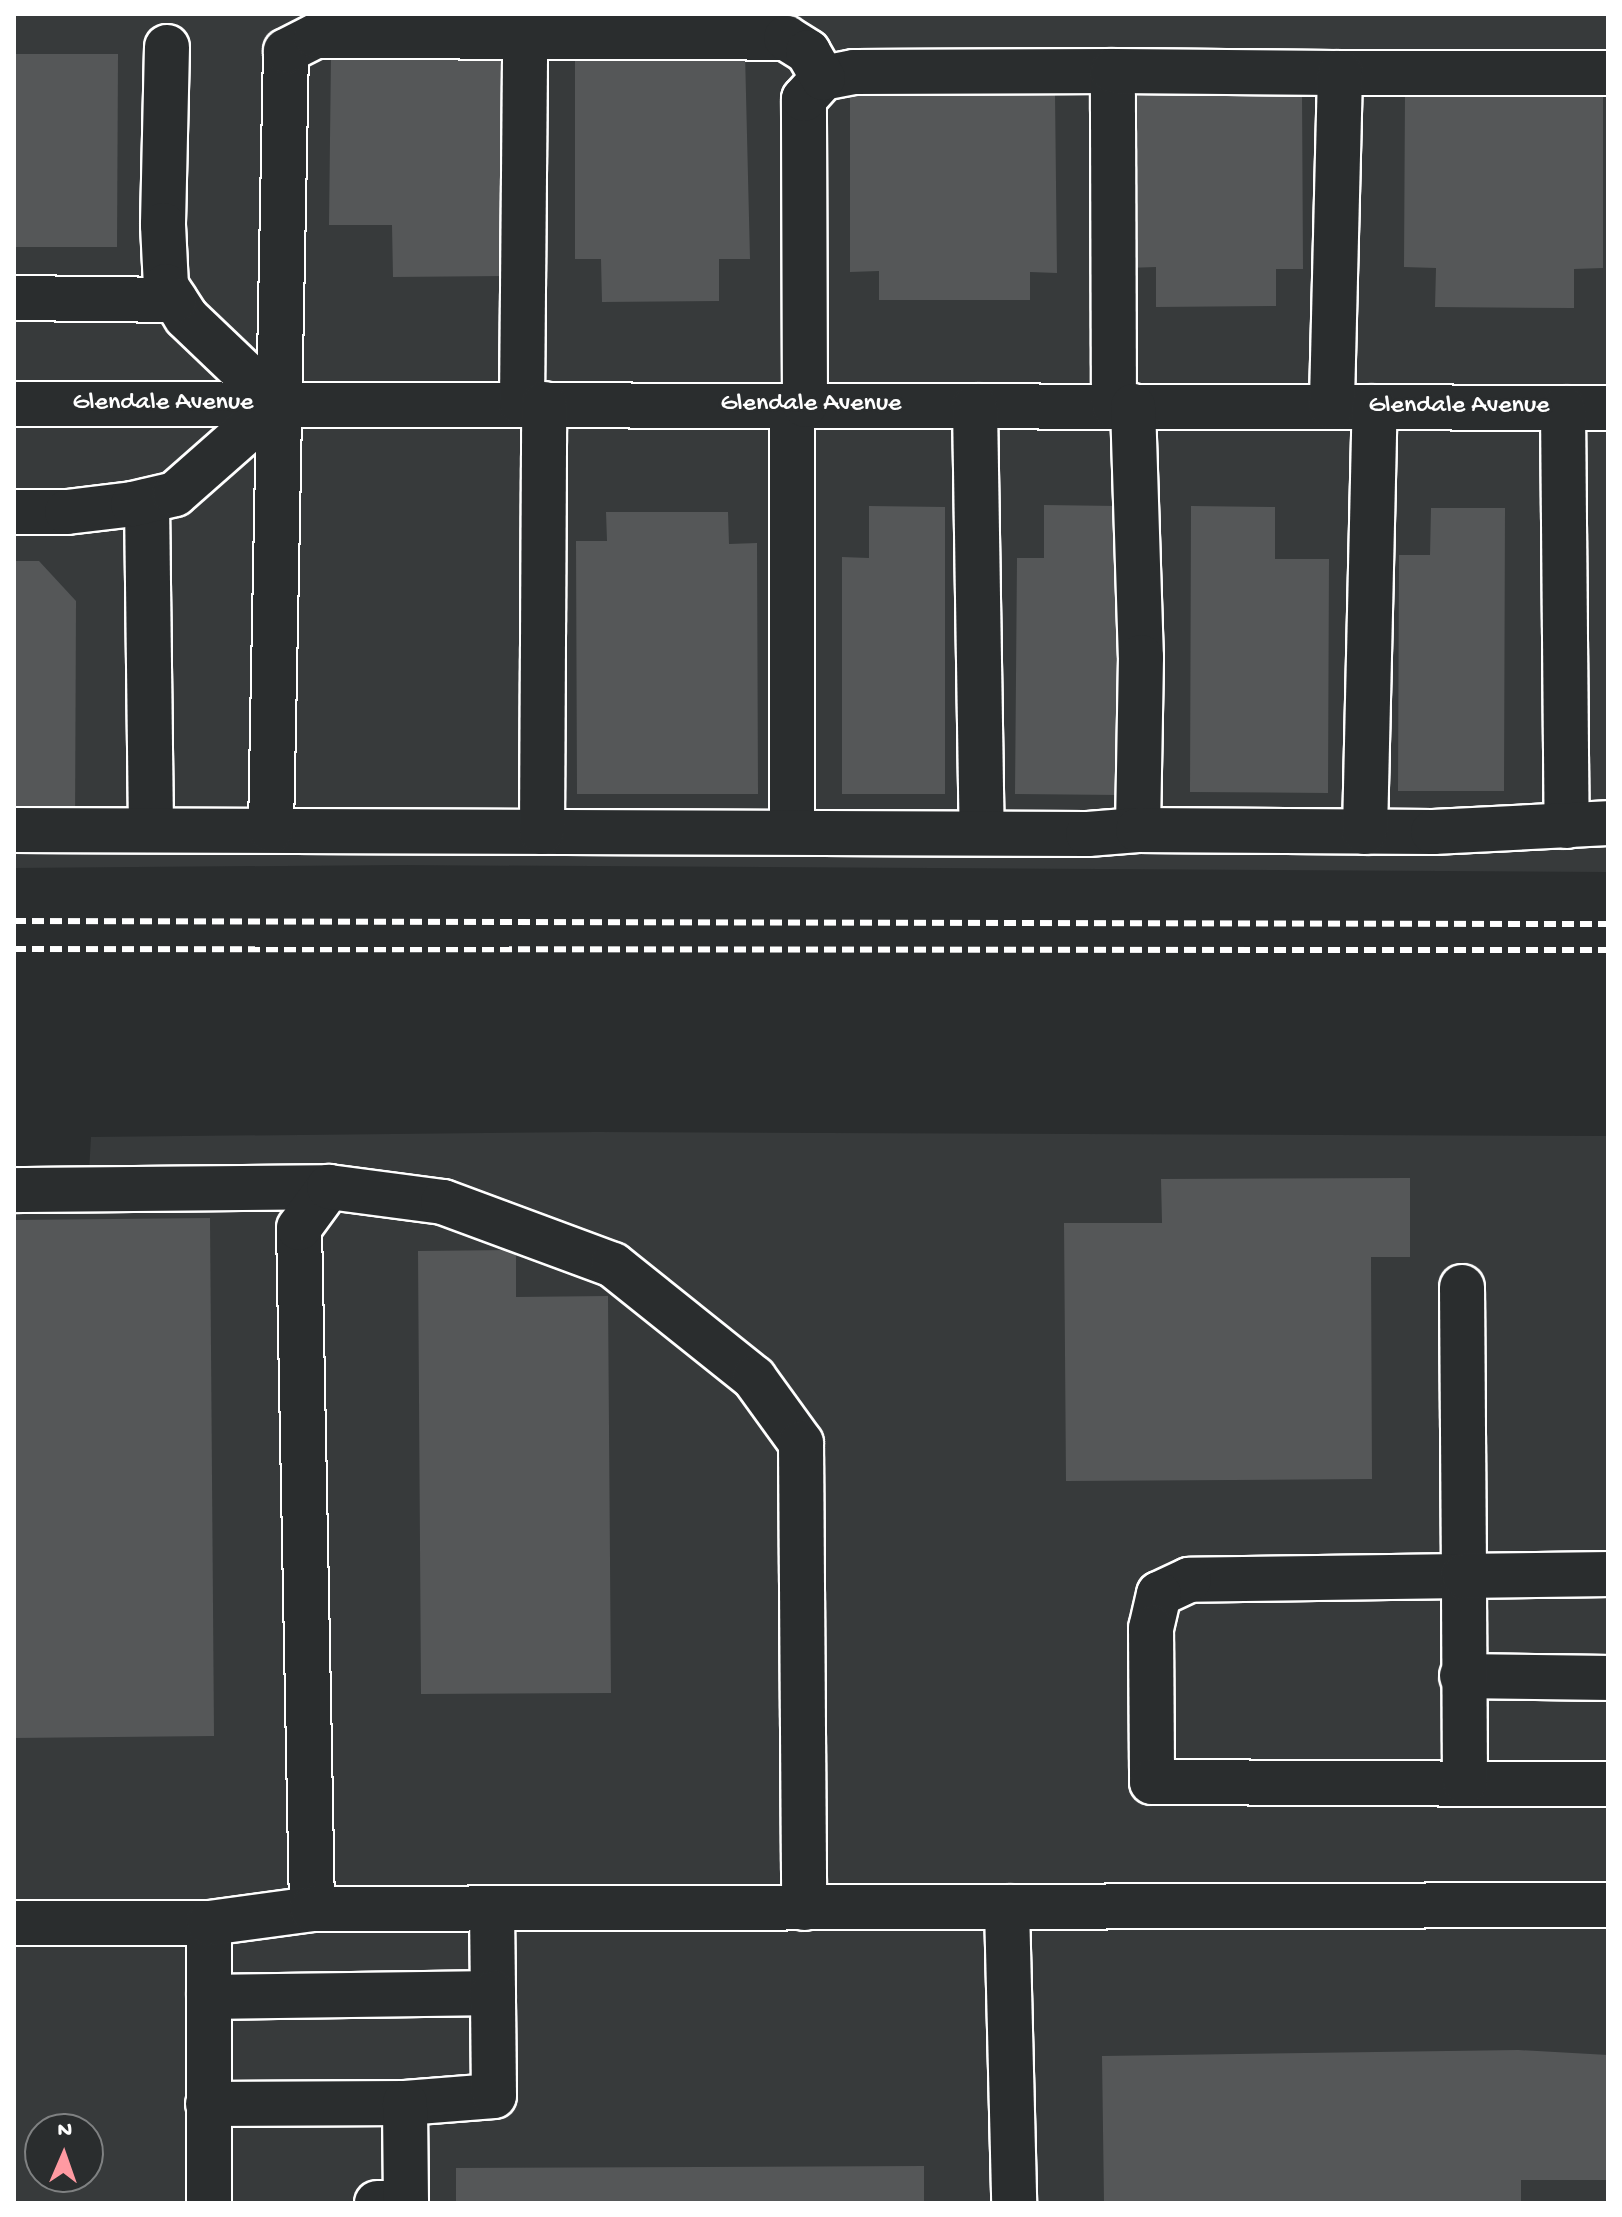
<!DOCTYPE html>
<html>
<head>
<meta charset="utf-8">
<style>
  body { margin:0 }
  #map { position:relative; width:1622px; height:2217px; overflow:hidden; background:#2a2d2e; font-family:"Gochi Hand",sans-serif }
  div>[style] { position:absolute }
  .built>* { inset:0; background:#373a3b }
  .building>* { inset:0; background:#555758 }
  .roads { filter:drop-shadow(2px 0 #fff) drop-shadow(-2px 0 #fff) drop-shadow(0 2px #fff) drop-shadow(0 -2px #fff) }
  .minor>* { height:44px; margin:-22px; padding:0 22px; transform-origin:22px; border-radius:22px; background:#2a2d2e }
  .rail>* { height:6px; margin-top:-3px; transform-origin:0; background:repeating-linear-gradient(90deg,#fff 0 12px,transparent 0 18px) }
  span { translate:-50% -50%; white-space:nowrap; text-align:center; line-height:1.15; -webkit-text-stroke:6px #2a2d2e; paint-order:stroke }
  .street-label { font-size:26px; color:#fff }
  .frame { position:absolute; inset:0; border:16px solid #fff; pointer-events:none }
  .north { position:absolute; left:24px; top:2113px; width:80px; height:80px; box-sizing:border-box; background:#2a2d2e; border:2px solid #7f8182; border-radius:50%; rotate:2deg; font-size:22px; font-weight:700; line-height:32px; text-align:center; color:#fff }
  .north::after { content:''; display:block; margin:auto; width:28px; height:36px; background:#ff9aa2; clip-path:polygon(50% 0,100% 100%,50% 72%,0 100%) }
</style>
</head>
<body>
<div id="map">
  <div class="built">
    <div style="clip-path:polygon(14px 14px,1608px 14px,1608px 872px,401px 865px,14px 868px)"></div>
    <div style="clip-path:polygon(evenodd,596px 1132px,1608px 1136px,1608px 2203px,14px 2203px,14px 1172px,89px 1172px,91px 1137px,596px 1132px,40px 2129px,88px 2129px,88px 2177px,40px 2177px,40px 2129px)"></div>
  </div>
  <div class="building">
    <div style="clip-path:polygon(331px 53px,503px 53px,504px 276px,393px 277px,392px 225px,329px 225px)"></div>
    <div style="clip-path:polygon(575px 53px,745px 53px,750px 259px,719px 259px,719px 301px,602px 302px,601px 259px,575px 259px)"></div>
    <div style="clip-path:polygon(14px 54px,118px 54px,117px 247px,14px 247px)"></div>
    <div style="clip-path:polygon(1302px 91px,1303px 269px,1276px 269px,1276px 306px,1156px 307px,1156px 267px,1127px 268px,1126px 93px)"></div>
    <div style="clip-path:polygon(1405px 91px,1603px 92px,1603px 268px,1574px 269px,1574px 308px,1435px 307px,1436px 268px,1404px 267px)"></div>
    <div style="clip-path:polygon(850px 92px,1055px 93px,1057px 273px,1030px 272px,1030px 300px,879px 300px,879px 271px,850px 272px)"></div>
    <div style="clip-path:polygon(1044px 505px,1118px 506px,1120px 795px,1015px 794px,1017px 558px,1044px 558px)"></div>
    <div style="clip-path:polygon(869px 506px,945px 507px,945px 794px,842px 794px,842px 557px,869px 558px)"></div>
    <div style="clip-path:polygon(1191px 506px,1275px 507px,1275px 559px,1329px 559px,1328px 793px,1190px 792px)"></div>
    <div style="clip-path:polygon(1431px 508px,1505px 508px,1504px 791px,1398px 791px,1399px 555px,1430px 555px)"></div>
    <div style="clip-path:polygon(606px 512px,728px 512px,729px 544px,757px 543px,758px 794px,577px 794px,576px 541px,607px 541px)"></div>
    <div style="clip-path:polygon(14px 561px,39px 561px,76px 601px,75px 829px,14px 829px)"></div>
    <div style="clip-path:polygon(1410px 1178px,1410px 1257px,1371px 1257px,1372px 1479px,1066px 1481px,1064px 1223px,1162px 1223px,1161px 1179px)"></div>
    <div style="clip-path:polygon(210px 1218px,214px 1736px,14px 1738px,14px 1220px)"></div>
    <div style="clip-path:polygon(516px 1250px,516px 1297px,608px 1296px,611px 1693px,421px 1694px,418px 1251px)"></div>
    <div style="clip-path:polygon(1518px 2050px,1608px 2055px,1608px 2180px,1521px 2180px,1521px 2203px,1104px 2203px,1102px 2056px)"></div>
    <div style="clip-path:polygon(924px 2166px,924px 2203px,456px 2203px,456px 2168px)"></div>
  </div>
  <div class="roads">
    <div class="minor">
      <div style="left:167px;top:47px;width:178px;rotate:91.3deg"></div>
      <div style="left:163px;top:225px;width:61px;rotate:87.2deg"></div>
      <div style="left:166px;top:286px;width:37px;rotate:57deg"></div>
      <div style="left:186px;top:317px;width:126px;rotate:43.7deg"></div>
      <div style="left:1340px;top:73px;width:268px"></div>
      <div style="left:14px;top:298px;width:161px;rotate:0.7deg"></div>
      <div style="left:14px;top:404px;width:1594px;rotate:0.14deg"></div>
      <div style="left:522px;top:404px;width:366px;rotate:-89.5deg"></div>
      <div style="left:792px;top:405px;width:426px;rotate:90deg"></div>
      <div style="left:805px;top:405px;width:306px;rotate:-90.2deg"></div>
      <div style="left:804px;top:99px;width:28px;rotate:-48deg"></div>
      <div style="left:823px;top:78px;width:32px;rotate:-11deg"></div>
      <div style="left:854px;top:72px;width:259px;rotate:-0.2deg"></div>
      <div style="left:975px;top:406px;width:427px;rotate:89.1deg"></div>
      <div style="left:1114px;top:406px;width:335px;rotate:-90.2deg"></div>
      <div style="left:1113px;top:71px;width:227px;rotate:0.5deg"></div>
      <div style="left:1340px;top:73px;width:334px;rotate:91.4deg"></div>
      <div style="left:1133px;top:406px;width:251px;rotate:88.2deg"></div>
      <div style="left:1141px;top:657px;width:173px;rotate:91deg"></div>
      <div style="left:1563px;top:408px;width:418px;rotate:89.5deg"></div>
      <div style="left:147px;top:501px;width:329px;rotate:89.3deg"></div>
      <div style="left:14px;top:512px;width:53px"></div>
      <div style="left:67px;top:512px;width:66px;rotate:-6.9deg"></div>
      <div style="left:133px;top:504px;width:43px;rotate:-13.4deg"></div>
      <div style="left:175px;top:494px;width:136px;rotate:-41.4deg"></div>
      <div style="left:14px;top:830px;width:1074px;rotate:0.21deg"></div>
      <div style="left:1088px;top:834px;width:50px;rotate:-4.6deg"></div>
      <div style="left:1138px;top:830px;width:295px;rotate:0.4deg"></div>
      <div style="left:1433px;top:832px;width:175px;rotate:-2.9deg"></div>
      <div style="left:271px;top:830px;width:779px;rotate:-88.9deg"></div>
      <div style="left:286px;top:51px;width:34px;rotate:-27deg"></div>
      <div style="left:316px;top:36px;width:470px;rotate:0.2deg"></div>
      <div style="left:786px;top:38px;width:26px;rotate:32deg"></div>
      <div style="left:808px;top:52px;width:30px;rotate:60deg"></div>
      <div style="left:542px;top:832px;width:428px;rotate:-89.7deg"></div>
      <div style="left:1365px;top:832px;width:425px;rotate:-88.7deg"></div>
      <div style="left:14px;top:1190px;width:315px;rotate:-0.5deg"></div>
      <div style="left:1462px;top:1287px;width:289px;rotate:89.6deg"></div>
      <div style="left:1464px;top:1576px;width:275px;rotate:179.2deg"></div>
      <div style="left:1189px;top:1580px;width:33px;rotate:155deg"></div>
      <div style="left:1159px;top:1594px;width:35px;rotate:103deg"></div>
      <div style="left:1151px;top:1628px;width:154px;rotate:89.6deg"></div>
      <div style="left:1152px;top:1782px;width:456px;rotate:0.3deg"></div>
      <div style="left:1462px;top:1676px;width:146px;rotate:0.8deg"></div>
      <div style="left:1465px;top:1782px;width:206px;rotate:-90.3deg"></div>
      <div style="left:1464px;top:1576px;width:144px;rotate:-0.8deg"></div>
      <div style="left:1007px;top:1907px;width:296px;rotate:88.6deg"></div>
      <div style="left:312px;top:1909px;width:681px;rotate:-91.09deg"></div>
      <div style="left:299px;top:1228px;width:51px;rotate:-53.8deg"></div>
      <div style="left:329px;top:1187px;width:115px;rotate:7.5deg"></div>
      <div style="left:443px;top:1202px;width:181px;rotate:20.3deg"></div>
      <div style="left:613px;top:1265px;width:181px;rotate:38.7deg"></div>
      <div style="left:754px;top:1378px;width:80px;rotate:54.1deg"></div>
      <div style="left:801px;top:1443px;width:465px;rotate:89.6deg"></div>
      <div style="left:14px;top:1923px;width:195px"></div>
      <div style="left:209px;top:1997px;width:284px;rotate:-0.8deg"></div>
      <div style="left:493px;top:1993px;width:84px;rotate:-90.7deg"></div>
      <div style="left:208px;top:2104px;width:197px;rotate:-0.3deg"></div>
      <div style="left:405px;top:2103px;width:89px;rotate:-4.5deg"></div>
      <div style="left:494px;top:2096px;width:103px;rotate:-90.6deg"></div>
      <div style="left:209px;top:2203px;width:280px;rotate:-90deg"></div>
      <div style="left:209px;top:1923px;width:104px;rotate:-7.7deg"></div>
      <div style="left:312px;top:1909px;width:1296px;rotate:-0.18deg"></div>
      <div style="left:377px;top:2203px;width:29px"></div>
      <div style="left:406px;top:2203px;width:100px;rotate:-90.6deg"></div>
    </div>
  </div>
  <div class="rail">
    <div style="left:14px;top:921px;width:1594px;rotate:0.11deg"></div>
    <div style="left:14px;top:949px;width:1594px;rotate:0.04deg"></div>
  </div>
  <div class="street-label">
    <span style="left:163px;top:404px">Glendale Avenue</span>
    <span style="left:811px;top:405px">Glendale Avenue</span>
    <span style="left:1459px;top:407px">Glendale Avenue</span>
  </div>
  <div class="frame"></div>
  <div class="north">N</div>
</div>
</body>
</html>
